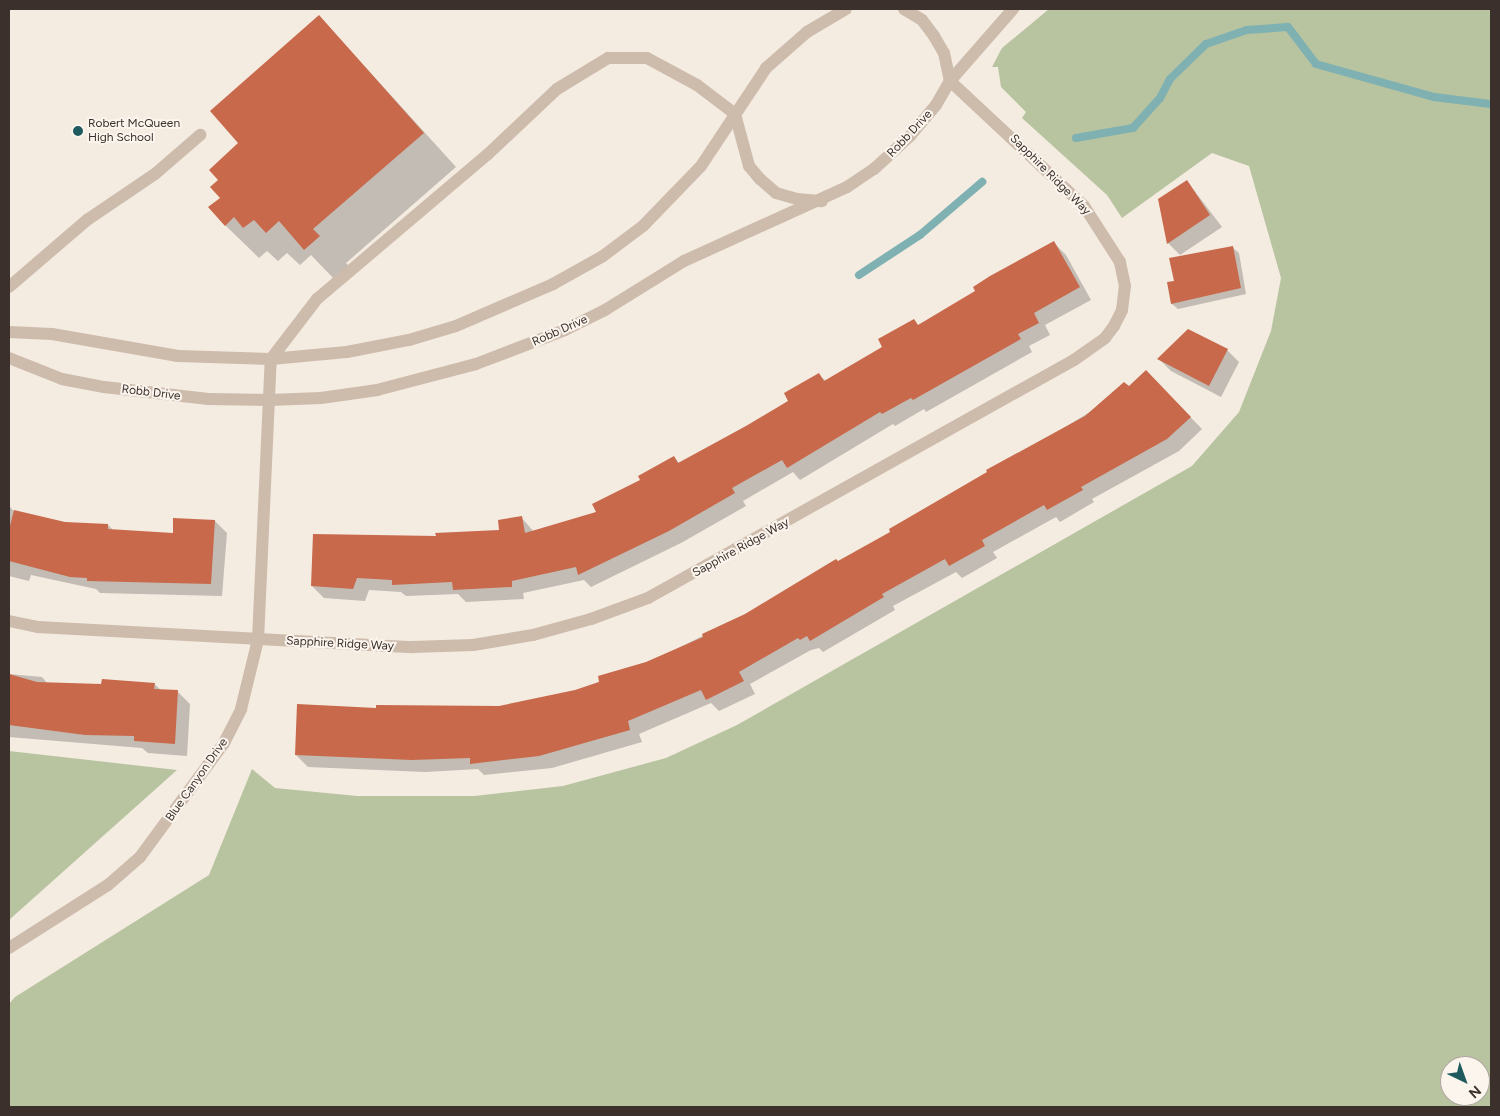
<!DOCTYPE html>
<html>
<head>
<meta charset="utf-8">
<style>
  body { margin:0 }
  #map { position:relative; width:1500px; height:1116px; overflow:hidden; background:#f4ebe1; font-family:Figtree,sans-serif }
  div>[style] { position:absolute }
  .green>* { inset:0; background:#b8c4a0 }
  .shadow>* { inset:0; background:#0003 }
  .stream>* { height:8px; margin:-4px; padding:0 4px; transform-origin:4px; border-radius:4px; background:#7fb0b2 }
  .building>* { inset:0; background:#c8694b }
  .minor>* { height:12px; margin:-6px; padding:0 6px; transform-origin:6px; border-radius:6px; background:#cdbbac }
  .dots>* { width:14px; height:14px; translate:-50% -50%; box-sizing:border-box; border:2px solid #fbf5ee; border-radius:50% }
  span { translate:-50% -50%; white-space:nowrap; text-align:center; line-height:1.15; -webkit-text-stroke:4px #fbf5ee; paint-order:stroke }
  .poi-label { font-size:12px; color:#3b302b }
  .left { translate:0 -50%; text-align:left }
  .street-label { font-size:12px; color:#3b302b }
  .frame { position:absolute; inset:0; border:10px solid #3b302b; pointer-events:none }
  .north { position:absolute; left:1440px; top:1056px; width:50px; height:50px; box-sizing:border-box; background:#fbf5ee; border:1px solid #aea6a0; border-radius:50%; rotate:138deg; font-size:14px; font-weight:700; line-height:20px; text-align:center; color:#3b302b }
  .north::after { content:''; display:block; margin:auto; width:18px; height:22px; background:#1f5a5e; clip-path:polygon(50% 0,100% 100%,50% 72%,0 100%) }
</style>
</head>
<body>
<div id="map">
  <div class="green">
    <div style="clip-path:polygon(evenodd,1049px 9px,1491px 9px,1491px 1107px,9px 1107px,9px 1004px,15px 997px,209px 875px,252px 769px,275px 788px,357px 796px,474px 796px,563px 786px,666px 758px,737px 725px,1192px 466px,1239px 412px,1271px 331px,1281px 278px,1249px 166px,1212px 153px,1122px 218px,1107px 195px,1022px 118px,1026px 112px,1001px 87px,998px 67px,992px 67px,1002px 48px,1049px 9px,1450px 1066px,1480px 1066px,1480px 1096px,1450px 1096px,1450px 1066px)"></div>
    <div style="clip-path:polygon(9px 751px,177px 770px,9px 920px)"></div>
  </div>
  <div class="shadow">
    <div style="clip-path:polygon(319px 16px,456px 167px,346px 263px,352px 270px,338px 283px,311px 255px,300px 265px,287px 253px,278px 261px,267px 251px,259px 258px,225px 225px,219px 180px)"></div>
    <div style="clip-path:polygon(1187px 181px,1222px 227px,1180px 255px,1168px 243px)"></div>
    <div style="clip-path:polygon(1054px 243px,1066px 255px,1091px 300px,1045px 325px,1050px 335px,1029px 346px,1032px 352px,926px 412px,924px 409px,895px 426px,893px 424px,800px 480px,793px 472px,743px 501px,746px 506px,681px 543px,591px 587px,584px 580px,523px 593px,524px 599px,466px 602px,458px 594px,406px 596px,401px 592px,369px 590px,365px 601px,324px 598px,312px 586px,437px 537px,501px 531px,521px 517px,534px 532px,598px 513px,674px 457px,680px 464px,790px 401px,819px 375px,826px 381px,884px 348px,914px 321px,919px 326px)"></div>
    <div style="clip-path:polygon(1233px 248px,1239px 253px,1246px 294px,1178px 309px,1172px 304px,1175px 282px)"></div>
    <div style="clip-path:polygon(1227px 350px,1239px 362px,1221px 397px,1171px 371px,1159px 359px)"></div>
    <div style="clip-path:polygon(1158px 384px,1202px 429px,1179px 451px,1092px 499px,1094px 502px,1060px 522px,1056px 517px,993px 552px,997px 558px,962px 578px,956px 572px,893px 606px,895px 610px,823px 652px,819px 648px,811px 650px,750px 684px,755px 694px,719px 711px,711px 703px,639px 734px,642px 742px,552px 768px,484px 775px,478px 769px,425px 772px,308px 767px,296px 755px,377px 709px,499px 707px,575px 691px,646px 664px,745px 615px,892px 533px,1129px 388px)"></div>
    <div style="clip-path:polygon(9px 506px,14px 511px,65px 523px,108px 525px,113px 530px,174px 534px,215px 521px,227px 533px,222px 596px,100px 593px,96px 589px,31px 575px,29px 581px,9px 576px)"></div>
    <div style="clip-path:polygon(9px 674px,42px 677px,48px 684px,154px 684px,161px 690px,178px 692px,190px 704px,187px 756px,148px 753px,142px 748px,9px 737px)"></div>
  </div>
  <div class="stream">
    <div style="left:1076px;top:138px;width:58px;rotate:-10deg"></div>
    <div style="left:1133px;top:128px;width:40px;rotate:-48deg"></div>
    <div style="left:1160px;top:98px;width:21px;rotate:-62deg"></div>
    <div style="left:1170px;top:79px;width:50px;rotate:-44.2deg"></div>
    <div style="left:1206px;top:44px;width:43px;rotate:-18.9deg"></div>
    <div style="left:1247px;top:30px;width:41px;rotate:-4.2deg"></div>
    <div style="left:1288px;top:27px;width:46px;rotate:52.9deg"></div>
    <div style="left:1316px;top:64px;width:123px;rotate:15.6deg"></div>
    <div style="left:1434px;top:97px;width:57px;rotate:7deg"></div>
    <div style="left:859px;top:275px;width:73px;rotate:-33.3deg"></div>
    <div style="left:920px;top:235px;width:82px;rotate:-40.5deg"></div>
  </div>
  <div class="building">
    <div style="clip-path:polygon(319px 15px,424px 133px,313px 229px,320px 236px,304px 250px,279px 221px,266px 233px,254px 220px,243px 228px,234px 217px,225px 226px,208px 207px,220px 198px,210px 187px,218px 180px,209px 170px,238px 143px,210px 111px)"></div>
    <div style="clip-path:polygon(1187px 180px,1210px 215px,1167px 244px,1158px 199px)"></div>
    <div style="clip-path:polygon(1054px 241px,1080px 287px,1034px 313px,1039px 323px,1018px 334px,1021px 339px,913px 400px,911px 398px,882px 414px,880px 412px,787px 468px,782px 460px,732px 488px,735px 493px,669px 531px,578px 575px,576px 567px,512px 581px,512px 587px,453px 590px,452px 582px,392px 585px,392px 580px,357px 578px,353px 589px,311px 586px,313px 534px,436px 536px,435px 533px,499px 530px,498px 520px,522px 516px,525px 533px,596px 512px,592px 504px,640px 480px,638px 476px,674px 456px,678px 463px,746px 426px,788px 401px,784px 393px,819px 373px,824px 381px,882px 347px,878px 339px,914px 319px,918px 325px,975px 291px,973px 287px,990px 276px)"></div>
    <div style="clip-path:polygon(1233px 246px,1241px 288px,1171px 304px,1167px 282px,1174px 281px,1169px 258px)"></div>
    <div style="clip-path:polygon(1188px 329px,1228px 349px,1209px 386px,1157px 359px)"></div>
    <div style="clip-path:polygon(1146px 370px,1191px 417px,1167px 439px,1081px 487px,1083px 490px,1047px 510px,1044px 505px,982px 540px,985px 546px,949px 566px,945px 559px,882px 594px,884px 597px,810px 641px,807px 636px,800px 640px,798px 638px,739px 672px,744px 681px,706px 700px,701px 690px,628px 721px,630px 730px,539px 756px,470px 764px,470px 758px,412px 760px,295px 755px,297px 704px,376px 708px,376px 705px,499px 706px,575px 690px,599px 682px,598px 676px,646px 662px,703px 637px,702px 634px,745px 614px,836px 559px,838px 561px,890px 532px,889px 529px,987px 472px,986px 470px,1085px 416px,1124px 382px,1129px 386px)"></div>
    <div style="clip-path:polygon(14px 510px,65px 522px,108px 524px,108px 529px,173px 533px,173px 518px,215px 520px,211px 584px,87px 581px,87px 578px,70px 577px,9px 561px,9px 530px)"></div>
    <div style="clip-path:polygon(9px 674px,37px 682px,101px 684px,102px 679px,155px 683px,154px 689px,178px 690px,175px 744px,134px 741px,134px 736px,85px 735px,9px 725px)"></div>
  </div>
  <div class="minor">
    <div style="left:904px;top:9px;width:21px;rotate:31deg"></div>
    <div style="left:922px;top:20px;width:20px;rotate:53deg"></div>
    <div style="left:934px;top:36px;width:20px;rotate:60deg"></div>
    <div style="left:944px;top:53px;width:29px;rotate:78deg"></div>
    <div style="left:9px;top:287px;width:103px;rotate:-40.7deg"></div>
    <div style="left:87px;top:220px;width:82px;rotate:-34.1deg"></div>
    <div style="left:155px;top:174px;width:60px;rotate:-40.9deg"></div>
    <div style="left:9px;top:332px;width:43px;rotate:2.7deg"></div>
    <div style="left:52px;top:334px;width:128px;rotate:9.9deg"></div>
    <div style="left:178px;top:356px;width:93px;rotate:1.8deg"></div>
    <div style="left:271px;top:359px;width:76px;rotate:-5.3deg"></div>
    <div style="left:347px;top:352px;width:63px;rotate:-11deg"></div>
    <div style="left:409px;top:340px;width:49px;rotate:-16.6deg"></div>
    <div style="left:456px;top:326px;width:106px;rotate:-23.4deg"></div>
    <div style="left:553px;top:284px;width:57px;rotate:-29.2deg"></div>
    <div style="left:603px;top:256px;width:50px;rotate:-36.9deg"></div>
    <div style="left:643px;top:226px;width:83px;rotate:-46deg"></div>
    <div style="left:701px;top:166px;width:118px;rotate:-56.4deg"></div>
    <div style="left:766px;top:68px;width:55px;rotate:-41.3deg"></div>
    <div style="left:807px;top:32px;width:45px;rotate:-30.5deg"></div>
    <div style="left:9px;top:358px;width:57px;rotate:21.6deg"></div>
    <div style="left:62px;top:379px;width:43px;rotate:10.8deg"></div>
    <div style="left:104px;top:387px;width:105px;rotate:6.6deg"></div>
    <div style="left:208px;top:399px;width:62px;rotate:0.9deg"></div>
    <div style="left:270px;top:400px;width:51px;rotate:-2.2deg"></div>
    <div style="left:321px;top:398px;width:57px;rotate:-8.1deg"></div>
    <div style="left:377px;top:390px;width:102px;rotate:-14.7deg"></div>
    <div style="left:476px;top:364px;width:95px;rotate:-20.9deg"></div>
    <div style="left:565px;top:330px;width:45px;rotate:-26.6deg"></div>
    <div style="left:605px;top:310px;width:93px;rotate:-31.8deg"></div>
    <div style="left:684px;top:261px;width:179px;rotate:-24.4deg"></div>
    <div style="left:847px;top:187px;width:32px;rotate:-34deg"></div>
    <div style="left:874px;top:169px;width:49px;rotate:-42.5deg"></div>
    <div style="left:910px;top:136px;width:40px;rotate:-50deg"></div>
    <div style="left:936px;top:105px;width:28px;rotate:-60deg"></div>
    <div style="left:950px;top:81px;width:96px;rotate:-48.8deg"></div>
    <div style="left:9px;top:621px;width:30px;rotate:12deg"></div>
    <div style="left:38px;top:627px;width:375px;rotate:3.1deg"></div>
    <div style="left:412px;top:647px;width:61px;rotate:-1.9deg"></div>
    <div style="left:473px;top:645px;width:61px;rotate:-9.5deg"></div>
    <div style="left:533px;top:635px;width:60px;rotate:-15.4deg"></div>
    <div style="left:591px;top:619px;width:61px;rotate:-20.2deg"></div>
    <div style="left:648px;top:598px;width:488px;rotate:-29.2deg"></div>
    <div style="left:1074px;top:360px;width:38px;rotate:-35deg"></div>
    <div style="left:1105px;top:338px;width:15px;rotate:-53deg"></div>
    <div style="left:1114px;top:326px;width:18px;rotate:-63deg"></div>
    <div style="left:1122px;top:310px;width:24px;rotate:-83deg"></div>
    <div style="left:1125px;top:286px;width:25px;rotate:-102deg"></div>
    <div style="left:1120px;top:262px;width:67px;rotate:-122.7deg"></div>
    <div style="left:1084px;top:206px;width:183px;rotate:-137deg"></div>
    <div style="left:9px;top:948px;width:117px;rotate:-32.5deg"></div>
    <div style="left:108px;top:885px;width:43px;rotate:-41.2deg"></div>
    <div style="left:140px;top:857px;width:142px;rotate:-53.6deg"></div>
    <div style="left:224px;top:743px;width:38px;rotate:-63deg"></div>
    <div style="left:241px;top:709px;width:71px;rotate:-76.2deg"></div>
    <div style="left:258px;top:640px;width:281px;rotate:-87.4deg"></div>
    <div style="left:271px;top:359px;width:76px;rotate:-52.5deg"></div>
    <div style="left:317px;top:299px;width:223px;rotate:-40.3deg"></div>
    <div style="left:487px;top:155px;width:96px;rotate:-43.3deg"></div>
    <div style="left:557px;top:89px;width:60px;rotate:-31.3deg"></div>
    <div style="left:608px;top:58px;width:39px"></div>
    <div style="left:647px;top:58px;width:57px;rotate:28.4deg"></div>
    <div style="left:697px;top:85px;width:48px;rotate:37.3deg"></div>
    <div style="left:735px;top:114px;width:54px;rotate:74.9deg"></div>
    <div style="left:749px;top:166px;width:17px;rotate:50deg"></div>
    <div style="left:760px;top:179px;width:21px;rotate:41deg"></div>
    <div style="left:776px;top:193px;width:22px;rotate:16deg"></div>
    <div style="left:797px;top:199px;width:25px;rotate:5deg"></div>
  </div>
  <div class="dots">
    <div style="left:78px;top:131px;background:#1f5a5e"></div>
  </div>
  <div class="poi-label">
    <span class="left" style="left:88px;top:131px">Robert McQueen<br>High School</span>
  </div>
  <div class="street-label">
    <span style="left:910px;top:134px;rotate:-47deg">Robb Drive</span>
    <span style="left:1050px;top:175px;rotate:45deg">Sapphire Ridge Way</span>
    <span style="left:560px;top:331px;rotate:-24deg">Robb Drive</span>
    <span style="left:151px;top:393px;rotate:7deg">Robb Drive</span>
    <span style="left:741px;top:548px;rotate:-29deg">Sapphire Ridge Way</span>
    <span style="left:340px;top:644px;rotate:3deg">Sapphire Ridge Way</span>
    <span style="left:197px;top:780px;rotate:-55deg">Blue Canyon Drive</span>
  </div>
  <div class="frame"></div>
  <div class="north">N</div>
</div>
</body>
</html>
